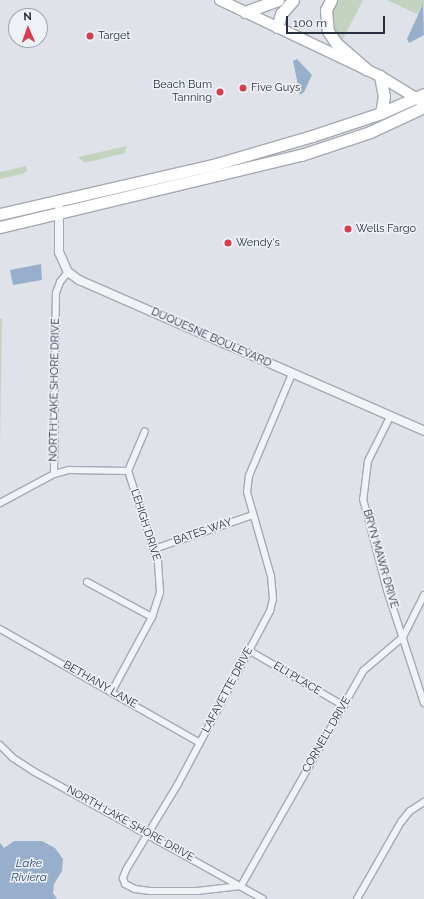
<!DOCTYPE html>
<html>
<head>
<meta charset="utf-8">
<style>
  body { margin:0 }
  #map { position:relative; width:424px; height:899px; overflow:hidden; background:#dfe2e9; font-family:Raleway,sans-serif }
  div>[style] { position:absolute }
  .green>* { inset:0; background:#c4d3bf }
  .water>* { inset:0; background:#98afcb }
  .roads { filter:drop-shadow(1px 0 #a4a9b3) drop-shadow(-1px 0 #a4a9b3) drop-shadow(0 1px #a4a9b3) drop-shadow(0 -1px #a4a9b3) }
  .minor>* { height:6px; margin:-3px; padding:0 3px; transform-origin:3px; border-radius:3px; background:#f2f3f7 }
  .tertiary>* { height:8px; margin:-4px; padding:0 4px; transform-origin:4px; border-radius:4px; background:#f2f3f7 }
  .primary>* { height:10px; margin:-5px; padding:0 5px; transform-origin:5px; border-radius:5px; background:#fff }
  .trunk>* { height:11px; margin:-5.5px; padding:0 5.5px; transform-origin:5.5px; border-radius:5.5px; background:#fff }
  .dots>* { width:11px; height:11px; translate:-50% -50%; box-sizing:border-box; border:2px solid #eef1f6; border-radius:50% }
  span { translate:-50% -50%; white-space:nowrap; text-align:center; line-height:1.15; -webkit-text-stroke:3px #eef1f6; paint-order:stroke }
  .poi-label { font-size:11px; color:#272f41 }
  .left { translate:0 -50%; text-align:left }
  .right { translate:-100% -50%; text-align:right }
  .street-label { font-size:11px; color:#272f41 }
  .water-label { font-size:12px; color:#2f4c76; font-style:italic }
  .north { position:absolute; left:8px; top:8px; width:40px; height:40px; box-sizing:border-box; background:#eef1f6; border:1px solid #9ea3ae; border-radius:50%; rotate:358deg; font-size:11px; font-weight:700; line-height:16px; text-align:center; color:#272f41 }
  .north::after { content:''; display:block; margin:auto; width:14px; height:18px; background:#d43e4f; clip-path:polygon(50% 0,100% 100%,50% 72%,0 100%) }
  .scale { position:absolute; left:286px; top:16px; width:99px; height:18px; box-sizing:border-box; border:2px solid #272f41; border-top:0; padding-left:5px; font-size:12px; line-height:14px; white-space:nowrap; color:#272f41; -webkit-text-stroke:3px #eef1f6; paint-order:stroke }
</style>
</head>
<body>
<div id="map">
  <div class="green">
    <div style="clip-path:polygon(336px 0,363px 0,342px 41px,330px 28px,329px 15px)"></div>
    <div style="clip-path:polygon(387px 0,424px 0,424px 5px,417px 14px)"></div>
    <div style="clip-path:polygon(127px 146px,125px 153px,85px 163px,78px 157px)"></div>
    <div style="clip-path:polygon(26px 166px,27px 171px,22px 174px,0 179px,0 172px)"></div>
    <div style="clip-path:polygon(0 319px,2px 319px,0 446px)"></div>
  </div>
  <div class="water">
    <div style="clip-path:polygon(423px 4px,424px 35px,409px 43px,407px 39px)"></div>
    <div style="clip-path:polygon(297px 59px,312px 75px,304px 92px,300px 95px,293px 61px)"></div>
    <div style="clip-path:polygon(41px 264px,42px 280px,13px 285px,10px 270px)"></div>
    <div style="clip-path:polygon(14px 841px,42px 841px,55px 848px,63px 859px,62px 871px,54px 884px,53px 893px,57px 899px,0 899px,0 843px,4px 848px)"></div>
  </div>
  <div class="roads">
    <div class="minor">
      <div style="left:292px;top:374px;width:111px;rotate:112.9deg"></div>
      <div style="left:249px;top:476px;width:16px;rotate:97deg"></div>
      <div style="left:247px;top:492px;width:87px;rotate:74.1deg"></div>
      <div style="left:271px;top:576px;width:23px;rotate:85deg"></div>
      <div style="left:273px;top:599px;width:12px;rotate:104deg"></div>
      <div style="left:270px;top:611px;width:196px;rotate:118deg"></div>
      <div style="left:178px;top:784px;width:100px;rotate:121.2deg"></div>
      <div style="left:126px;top:870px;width:9px;rotate:111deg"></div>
      <div style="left:123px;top:878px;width:6px;rotate:72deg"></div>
      <div style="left:125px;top:884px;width:11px;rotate:27deg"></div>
      <div style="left:135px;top:889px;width:15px;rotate:8deg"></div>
      <div style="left:150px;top:891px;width:47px"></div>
      <div style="left:197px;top:891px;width:44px;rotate:-6.5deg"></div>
      <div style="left:241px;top:886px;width:247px;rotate:-60.4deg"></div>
      <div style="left:363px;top:671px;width:52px;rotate:-40.4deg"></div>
      <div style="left:403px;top:637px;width:47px;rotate:-63.4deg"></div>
      <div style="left:390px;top:417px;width:49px;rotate:116.6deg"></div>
      <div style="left:368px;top:461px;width:38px;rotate:97deg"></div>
      <div style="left:363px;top:499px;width:94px;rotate:75.2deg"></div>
      <div style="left:387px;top:590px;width:119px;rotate:71.9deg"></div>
      <div style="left:128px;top:471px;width:43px;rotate:-67deg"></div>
      <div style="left:54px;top:474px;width:16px;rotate:-15deg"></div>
      <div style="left:69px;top:470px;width:59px;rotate:1deg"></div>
      <div style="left:0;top:503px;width:61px;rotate:-28.2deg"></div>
      <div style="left:54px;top:474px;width:181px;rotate:-89.4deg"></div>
      <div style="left:56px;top:293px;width:12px;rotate:-70deg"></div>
      <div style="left:60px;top:282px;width:13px;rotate:-51deg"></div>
      <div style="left:154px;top:549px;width:105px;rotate:-19deg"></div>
      <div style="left:87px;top:582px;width:74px;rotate:28.3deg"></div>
      <div style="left:0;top:629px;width:230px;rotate:29.7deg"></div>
      <div style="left:250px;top:651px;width:109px;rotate:30.3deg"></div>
      <div style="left:112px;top:691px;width:84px;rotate:-61.6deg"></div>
      <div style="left:152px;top:617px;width:26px;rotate:-72deg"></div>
      <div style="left:160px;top:592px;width:30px;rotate:-94deg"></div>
      <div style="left:158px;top:562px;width:96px;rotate:-108.2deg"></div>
      <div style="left:0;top:745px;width:18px;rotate:45deg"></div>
      <div style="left:13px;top:758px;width:24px;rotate:33deg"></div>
      <div style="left:33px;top:771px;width:263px;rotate:29.1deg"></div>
      <div style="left:357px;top:899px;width:89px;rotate:-60.3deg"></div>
      <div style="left:401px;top:822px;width:14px;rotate:-51deg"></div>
      <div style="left:410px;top:811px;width:17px;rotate:-33deg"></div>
    </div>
    <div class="tertiary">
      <div style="left:59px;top:208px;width:44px;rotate:90deg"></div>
      <div style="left:59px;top:252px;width:22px;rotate:66deg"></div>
      <div style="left:68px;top:272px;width:14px;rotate:36deg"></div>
      <div style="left:79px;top:280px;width:377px;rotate:23.6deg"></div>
    </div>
    <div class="primary">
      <div style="left:220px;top:0;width:177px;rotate:25.4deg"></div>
      <div style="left:380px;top:76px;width:52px;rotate:31.5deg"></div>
    </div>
    <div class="trunk">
      <div style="left:331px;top:0;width:11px;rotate:117deg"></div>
      <div style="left:326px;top:10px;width:21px;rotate:85deg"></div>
      <div style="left:328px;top:31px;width:14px;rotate:56deg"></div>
      <div style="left:336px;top:43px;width:40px;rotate:41deg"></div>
      <div style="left:245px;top:12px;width:35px;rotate:-20deg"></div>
      <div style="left:277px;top:27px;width:14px;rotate:-73deg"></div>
      <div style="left:281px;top:14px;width:18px;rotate:-49deg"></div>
      <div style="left:380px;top:76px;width:20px;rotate:79deg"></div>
      <div style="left:384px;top:96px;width:17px;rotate:100deg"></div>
      <div style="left:0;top:214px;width:219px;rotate:-13deg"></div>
      <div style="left:213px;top:165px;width:103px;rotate:-16.3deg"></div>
      <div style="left:312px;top:136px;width:73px;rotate:-18.4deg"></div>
      <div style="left:381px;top:113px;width:47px;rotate:-23.8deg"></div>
      <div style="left:0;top:227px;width:309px;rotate:-13.5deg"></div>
      <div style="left:301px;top:155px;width:73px;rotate:-18.4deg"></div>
      <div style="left:370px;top:132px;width:60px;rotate:-24.8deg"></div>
    </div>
  </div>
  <div class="dots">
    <div style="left:90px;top:36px;background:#d43e4f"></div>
    <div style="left:243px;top:88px;background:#d43e4f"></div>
    <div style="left:220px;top:92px;background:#d43e4f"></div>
    <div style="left:348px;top:229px;background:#d43e4f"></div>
    <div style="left:228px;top:243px;background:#d43e4f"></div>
  </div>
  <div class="poi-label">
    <span class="left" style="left:98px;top:36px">Target</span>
    <span class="right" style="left:212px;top:92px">Beach Bum<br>Tanning</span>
    <span class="left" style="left:251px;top:88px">Five Guys</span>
    <span class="left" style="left:356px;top:229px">Wells Fargo</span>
    <span class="left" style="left:236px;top:243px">Wendy's</span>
  </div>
  <div class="street-label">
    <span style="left:211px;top:338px;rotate:24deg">DUQUESNE BOULEVARD</span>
    <span style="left:55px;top:390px;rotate:-89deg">NORTH LAKE SHORE DRIVE</span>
    <span style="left:145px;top:525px;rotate:72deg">LEHIGH DRIVE</span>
    <span style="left:203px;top:532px;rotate:-19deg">BATES WAY</span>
    <span style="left:380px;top:559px;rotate:74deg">BRYN MAWR DRIVE</span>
    <span style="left:297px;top:679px;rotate:31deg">ELI PLACE</span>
    <span style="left:100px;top:685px;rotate:30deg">BETHANY LANE</span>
    <span style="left:228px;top:690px;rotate:-62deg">LAFAYETTE DRIVE</span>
    <span style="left:327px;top:735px;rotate:-60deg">CORNELL DRIVE</span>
    <span style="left:130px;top:824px;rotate:29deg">NORTH LAKE SHORE DRIVE</span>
  </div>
  <div class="water-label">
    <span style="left:29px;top:871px">Lake<br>Riviera</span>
  </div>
  <div class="north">N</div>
  <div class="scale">100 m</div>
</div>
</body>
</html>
